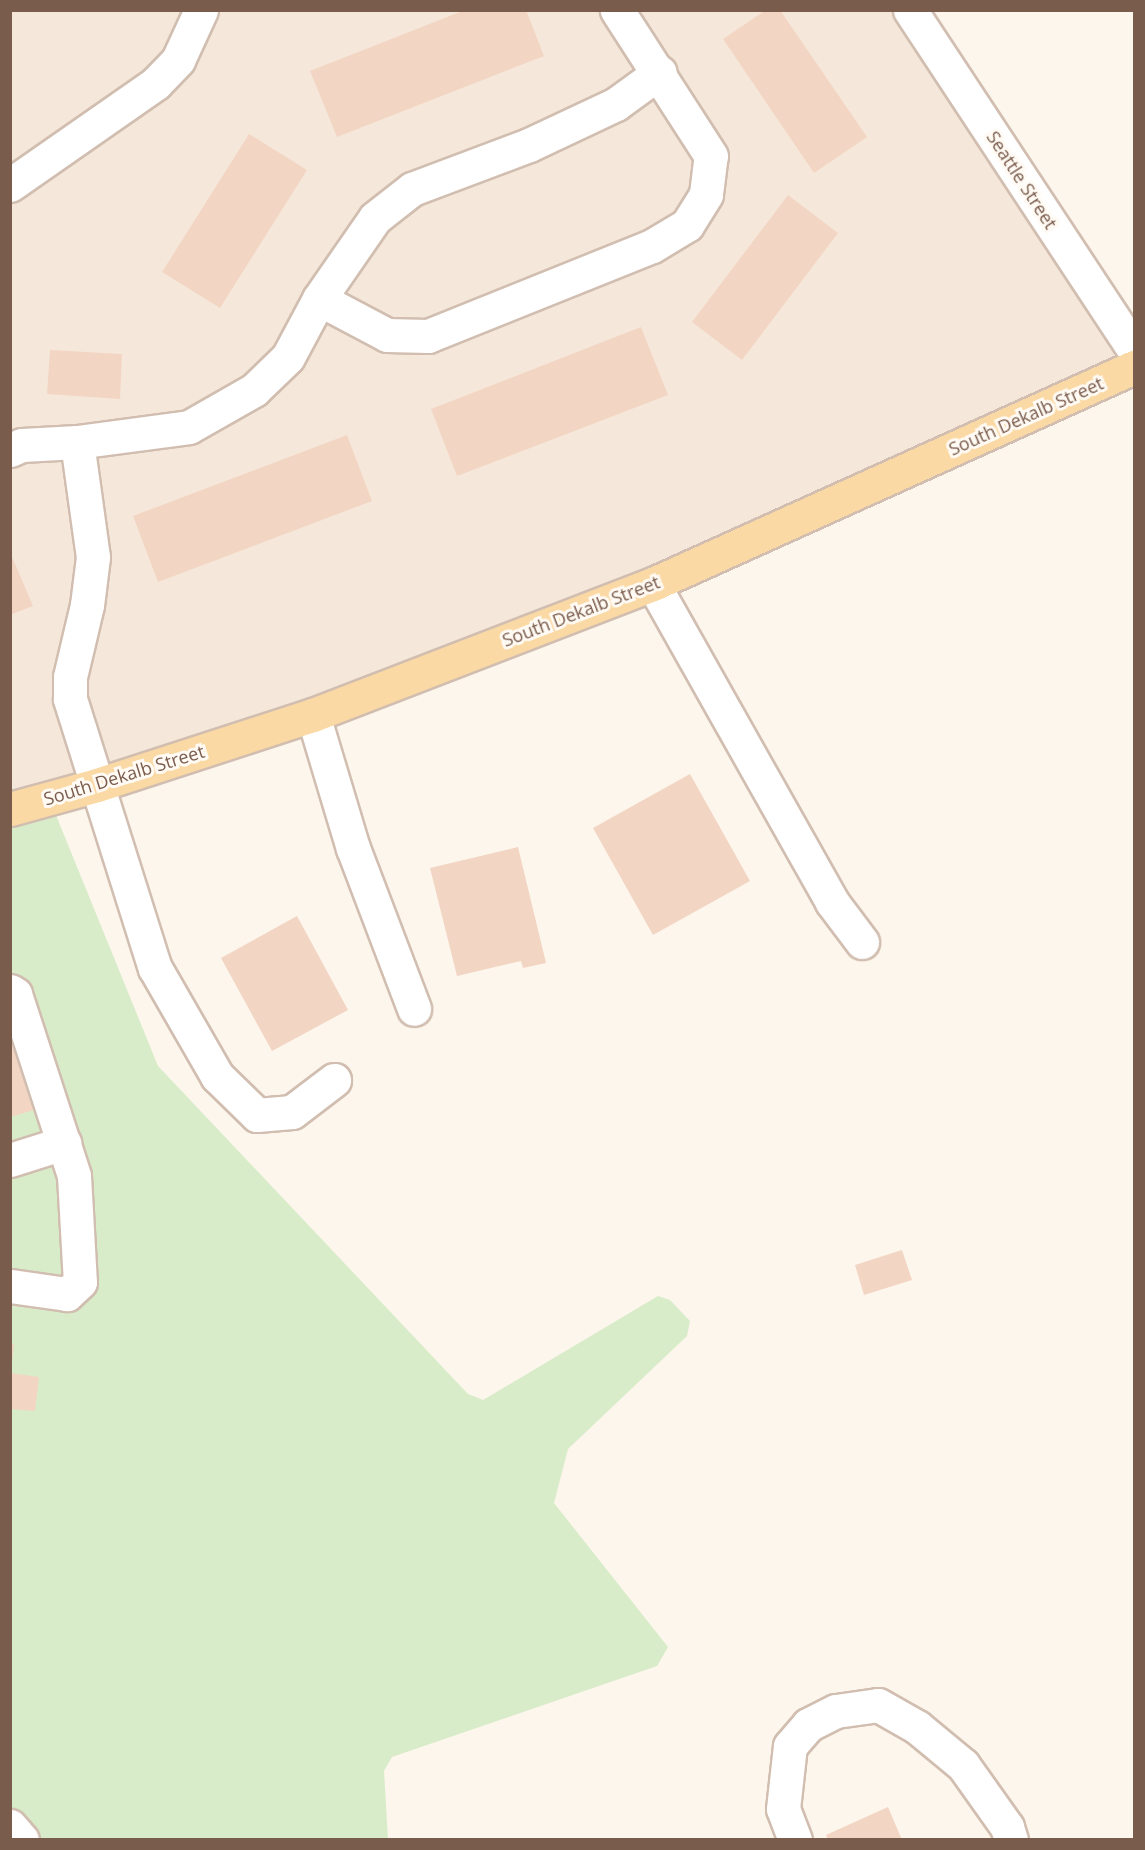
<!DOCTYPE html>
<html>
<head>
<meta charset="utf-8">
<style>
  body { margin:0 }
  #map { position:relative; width:1145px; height:1850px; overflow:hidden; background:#fdf6ec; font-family:"Open Sans",sans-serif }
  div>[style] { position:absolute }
  .residential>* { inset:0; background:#f5e8da }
  .green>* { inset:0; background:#d8ecc9 }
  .building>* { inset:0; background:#f3d5c3 }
  .roads { filter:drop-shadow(2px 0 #d1beb0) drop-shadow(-2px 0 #d1beb0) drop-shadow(0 2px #d1beb0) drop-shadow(0 -2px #d1beb0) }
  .minor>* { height:33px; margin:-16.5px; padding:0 16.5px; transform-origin:16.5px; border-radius:16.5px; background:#fff }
  .major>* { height:33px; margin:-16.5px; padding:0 16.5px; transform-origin:16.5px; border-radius:16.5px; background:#fbd9a5 }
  span { translate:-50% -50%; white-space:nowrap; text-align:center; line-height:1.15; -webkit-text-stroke:6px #fffaf3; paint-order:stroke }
  .street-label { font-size:18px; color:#7a5c4d }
  .frame { position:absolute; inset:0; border:12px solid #7a5c4d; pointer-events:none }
</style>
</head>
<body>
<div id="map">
  <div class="residential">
    <div style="clip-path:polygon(11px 11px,911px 11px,1134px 365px,653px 584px,11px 809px)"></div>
  </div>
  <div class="green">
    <div style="clip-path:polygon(49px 798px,158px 1066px,468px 1394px,483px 1400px,658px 1296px,670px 1300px,690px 1321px,687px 1336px,568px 1449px,554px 1503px,668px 1647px,657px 1666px,392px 1757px,384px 1771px,388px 1839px,11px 1840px,10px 809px)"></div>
  </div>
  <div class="building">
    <div style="clip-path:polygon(465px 10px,526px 10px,544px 56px,337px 137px,310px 71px)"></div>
    <div style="clip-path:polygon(766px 10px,780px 10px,867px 137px,814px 173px,723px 39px)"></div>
    <div style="clip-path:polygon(249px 134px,307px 170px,220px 308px,162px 272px)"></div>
    <div style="clip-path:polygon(788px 195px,838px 233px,742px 360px,692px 322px)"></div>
    <div style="clip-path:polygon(641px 327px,668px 395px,457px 476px,431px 409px)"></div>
    <div style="clip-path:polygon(50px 350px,122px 354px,120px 399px,47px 394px)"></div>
    <div style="clip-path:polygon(347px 435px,372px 501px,158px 582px,133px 516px)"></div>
    <div style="clip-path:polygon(10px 552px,33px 606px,10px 615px)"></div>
    <div style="clip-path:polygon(690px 774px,750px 881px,653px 935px,593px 828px)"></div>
    <div style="clip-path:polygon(518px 847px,546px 963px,523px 968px,521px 961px,457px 976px,430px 868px)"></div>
    <div style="clip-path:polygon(297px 916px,348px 1010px,272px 1051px,221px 958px)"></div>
    <div style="clip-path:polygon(10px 1027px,34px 1110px,10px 1117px)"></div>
    <div style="clip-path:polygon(902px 1250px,912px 1280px,864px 1295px,855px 1265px)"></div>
    <div style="clip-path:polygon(10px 1343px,14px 1344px,12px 1362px,10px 1361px)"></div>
    <div style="clip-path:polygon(10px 1373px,39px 1377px,35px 1411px,10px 1409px)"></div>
    <div style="clip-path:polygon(888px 1807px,902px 1840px,828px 1840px,826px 1835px)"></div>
  </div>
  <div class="roads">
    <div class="minor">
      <div style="left:910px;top:10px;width:407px;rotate:56.6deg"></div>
      <div style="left:10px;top:185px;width:178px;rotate:-34.9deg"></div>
      <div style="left:156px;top:83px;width:32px;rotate:-46deg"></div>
      <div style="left:178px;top:60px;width:55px;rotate:-65.3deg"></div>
      <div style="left:319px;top:299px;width:77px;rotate:27.9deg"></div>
      <div style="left:387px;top:335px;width:41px;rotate:1.4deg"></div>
      <div style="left:428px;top:336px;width:241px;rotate:-21.9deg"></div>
      <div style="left:652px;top:246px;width:41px;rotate:-31deg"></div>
      <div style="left:687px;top:225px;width:36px;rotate:-58deg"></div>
      <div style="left:706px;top:194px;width:38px;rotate:-83deg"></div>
      <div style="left:711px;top:156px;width:174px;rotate:-122.8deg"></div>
      <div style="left:77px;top:442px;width:116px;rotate:82.1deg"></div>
      <div style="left:93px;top:557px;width:48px;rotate:97.1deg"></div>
      <div style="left:87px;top:605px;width:74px;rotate:103.3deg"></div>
      <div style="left:70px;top:677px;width:22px;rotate:90deg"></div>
      <div style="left:70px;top:699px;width:282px;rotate:72.5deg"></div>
      <div style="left:155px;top:968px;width:125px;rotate:60.1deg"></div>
      <div style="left:217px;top:1076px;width:56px;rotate:44.3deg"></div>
      <div style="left:257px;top:1115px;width:35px;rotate:-5deg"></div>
      <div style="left:292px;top:1112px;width:53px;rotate:-37.3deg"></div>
      <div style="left:10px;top:450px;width:13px;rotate:-23deg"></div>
      <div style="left:22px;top:445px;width:55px;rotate:-3.1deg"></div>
      <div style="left:77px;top:442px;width:113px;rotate:-7.6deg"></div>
      <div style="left:189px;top:427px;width:75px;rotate:-29.6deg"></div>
      <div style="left:254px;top:390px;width:47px;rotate:-44.1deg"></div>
      <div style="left:288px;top:357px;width:66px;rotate:-61.9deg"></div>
      <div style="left:319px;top:299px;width:98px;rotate:-55.3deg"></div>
      <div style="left:375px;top:218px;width:47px;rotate:-38.1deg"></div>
      <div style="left:412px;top:189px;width:125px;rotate:-20.6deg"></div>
      <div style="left:529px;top:145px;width:96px;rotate:-25.2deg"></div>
      <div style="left:616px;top:104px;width:54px;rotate:-36deg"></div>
      <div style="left:653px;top:584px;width:365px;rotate:60.6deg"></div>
      <div style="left:832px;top:902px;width:50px;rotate:53.1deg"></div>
      <div style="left:313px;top:715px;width:139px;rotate:73.3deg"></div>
      <div style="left:353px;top:848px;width:172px;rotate:69.2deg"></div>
      <div style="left:10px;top:991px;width:6px;rotate:31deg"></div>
      <div style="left:15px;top:994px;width:191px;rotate:72deg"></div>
      <div style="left:74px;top:1176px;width:106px;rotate:86.8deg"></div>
      <div style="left:80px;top:1282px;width:18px;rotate:137deg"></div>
      <div style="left:67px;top:1294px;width:58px;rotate:-172deg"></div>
      <div style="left:10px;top:1160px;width:57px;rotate:-17.5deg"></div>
      <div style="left:10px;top:1826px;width:18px;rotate:49deg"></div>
      <div style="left:795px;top:1840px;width:33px;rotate:-111deg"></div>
      <div style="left:783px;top:1809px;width:63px;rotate:-83.7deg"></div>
      <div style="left:790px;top:1746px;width:28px;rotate:-49deg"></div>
      <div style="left:808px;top:1725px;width:31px;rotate:-27deg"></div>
      <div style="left:836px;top:1711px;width:42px;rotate:-8.1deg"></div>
      <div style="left:878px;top:1705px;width:45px;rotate:29.4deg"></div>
      <div style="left:917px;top:1727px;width:60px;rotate:39.6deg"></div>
      <div style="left:963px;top:1765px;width:76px;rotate:54.6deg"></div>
      <div style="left:1007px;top:1827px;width:14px;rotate:73deg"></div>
    </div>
    <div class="major">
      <div style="left:10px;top:809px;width:90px;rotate:-15.4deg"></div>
      <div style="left:97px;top:785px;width:227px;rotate:-18deg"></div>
      <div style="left:313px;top:715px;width:364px;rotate:-21.1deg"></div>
      <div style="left:653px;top:584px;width:528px;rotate:-24.28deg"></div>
    </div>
  </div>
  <div class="street-label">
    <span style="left:1022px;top:180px;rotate:57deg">Seattle Street</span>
    <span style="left:1026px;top:416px;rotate:-24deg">South Dekalb Street</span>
    <span style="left:581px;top:611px;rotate:-21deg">South Dekalb Street</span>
    <span style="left:124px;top:775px;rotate:-17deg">South Dekalb Street</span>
  </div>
  <div class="frame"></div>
</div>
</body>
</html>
